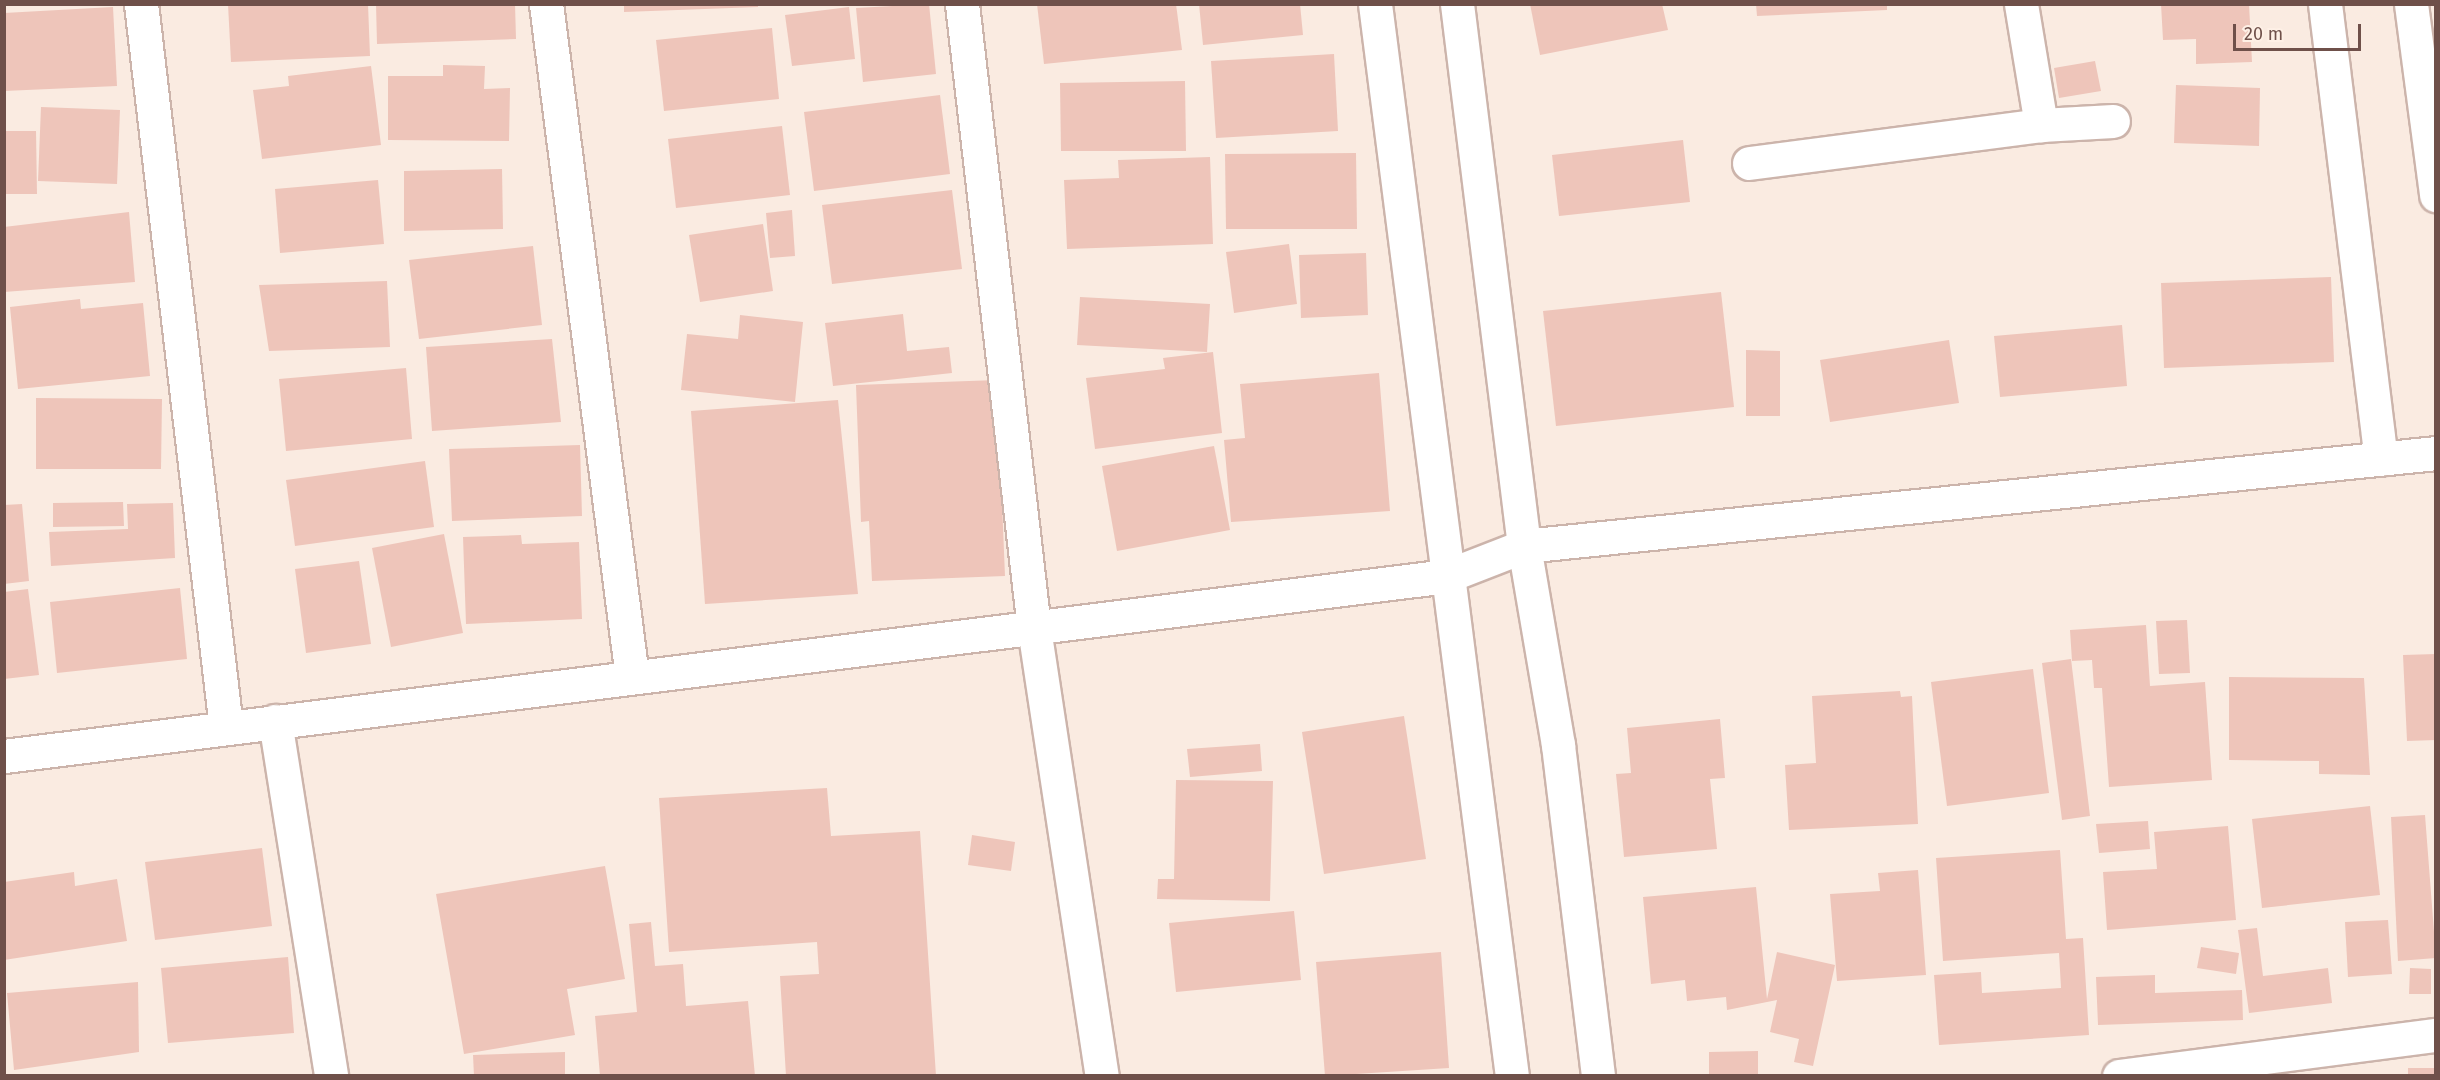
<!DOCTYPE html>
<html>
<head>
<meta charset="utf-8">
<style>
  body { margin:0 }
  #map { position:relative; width:2440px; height:1080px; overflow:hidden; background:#faebe1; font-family:"Fira Sans",sans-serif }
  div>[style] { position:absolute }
  .building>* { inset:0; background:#eec5ba }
  .roads { filter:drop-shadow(2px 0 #ccb4ab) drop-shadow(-2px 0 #ccb4ab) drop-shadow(0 2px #ccb4ab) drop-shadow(0 -2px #ccb4ab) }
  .street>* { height:33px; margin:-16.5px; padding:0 16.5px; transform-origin:16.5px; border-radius:16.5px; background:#fff }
  .secondary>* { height:33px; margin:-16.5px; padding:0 16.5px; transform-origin:16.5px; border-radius:16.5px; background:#fff }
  span { translate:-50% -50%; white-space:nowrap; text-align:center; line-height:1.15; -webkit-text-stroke:4.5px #fef0e6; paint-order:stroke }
  .frame { position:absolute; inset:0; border:6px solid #6f504a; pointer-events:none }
  .scale { position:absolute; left:2233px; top:24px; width:128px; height:27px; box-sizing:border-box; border:3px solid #6f504a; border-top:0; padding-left:8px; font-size:18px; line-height:21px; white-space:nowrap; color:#6f504a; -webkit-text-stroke:4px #fef0e6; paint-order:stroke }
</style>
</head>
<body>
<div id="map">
  <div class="building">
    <div style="clip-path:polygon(228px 4px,368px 4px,370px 56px,231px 62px)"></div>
    <div style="clip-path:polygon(376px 4px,515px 4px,516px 39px,377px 44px)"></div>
    <div style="clip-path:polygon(624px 4px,758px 4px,758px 7px,624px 12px)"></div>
    <div style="clip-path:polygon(929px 4px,936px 74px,863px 82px,856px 8px)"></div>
    <div style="clip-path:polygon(1037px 4px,1176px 4px,1182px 50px,1044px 64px)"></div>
    <div style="clip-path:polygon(1199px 4px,1300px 4px,1303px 35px,1203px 45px)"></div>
    <div style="clip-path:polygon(1530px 4px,1662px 4px,1668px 30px,1540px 55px)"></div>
    <div style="clip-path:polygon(1756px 4px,1887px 4px,1887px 10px,1757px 16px)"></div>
    <div style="clip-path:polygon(2161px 4px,2249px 4px,2252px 62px,2196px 64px,2196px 39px,2163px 40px)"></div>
    <div style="clip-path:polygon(113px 7px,117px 86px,4px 91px,4px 13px)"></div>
    <div style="clip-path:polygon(849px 7px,855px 59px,792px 66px,785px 15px)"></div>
    <div style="clip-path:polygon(772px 28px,779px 99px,664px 111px,656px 40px)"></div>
    <div style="clip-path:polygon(1334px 54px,1338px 131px,1216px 138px,1211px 61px)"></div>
    <div style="clip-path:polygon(2095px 61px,2101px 91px,2059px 98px,2054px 68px)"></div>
    <div style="clip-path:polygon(443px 65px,485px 66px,484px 89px,510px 88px,509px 141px,388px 140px,388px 76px,443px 76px)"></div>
    <div style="clip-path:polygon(371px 66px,381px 145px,262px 159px,253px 90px,289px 86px,288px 76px)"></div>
    <div style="clip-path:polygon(1185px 81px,1186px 151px,1061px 151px,1060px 83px)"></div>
    <div style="clip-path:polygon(2176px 85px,2260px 88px,2259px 146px,2174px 143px)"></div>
    <div style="clip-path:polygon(940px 95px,950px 174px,814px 191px,804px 112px)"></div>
    <div style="clip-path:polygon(41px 107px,120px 110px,117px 184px,38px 181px)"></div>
    <div style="clip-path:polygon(782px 126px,790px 195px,676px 208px,668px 139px)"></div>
    <div style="clip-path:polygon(4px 131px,36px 131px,37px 194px,4px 194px)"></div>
    <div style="clip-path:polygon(1683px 140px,1690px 202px,1559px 216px,1552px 155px)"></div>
    <div style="clip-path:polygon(1356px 153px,1357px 229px,1226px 229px,1225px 154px)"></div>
    <div style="clip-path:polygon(1210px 157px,1213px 244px,1067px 249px,1064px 180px,1119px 178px,1118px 160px)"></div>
    <div style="clip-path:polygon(502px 169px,503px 229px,404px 231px,404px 171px)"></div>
    <div style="clip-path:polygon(378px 180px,384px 244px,280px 253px,275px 189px)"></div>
    <div style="clip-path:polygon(952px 190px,962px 269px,832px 284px,822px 205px)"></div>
    <div style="clip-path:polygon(792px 210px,795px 256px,770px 258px,766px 213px)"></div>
    <div style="clip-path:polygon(129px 212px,135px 282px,4px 292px,4px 227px)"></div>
    <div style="clip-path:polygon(763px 224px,773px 291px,700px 302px,689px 235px)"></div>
    <div style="clip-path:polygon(1289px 244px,1297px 304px,1234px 313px,1226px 252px)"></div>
    <div style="clip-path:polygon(533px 246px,542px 325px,419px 339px,409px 260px)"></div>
    <div style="clip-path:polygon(1366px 253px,1368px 315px,1301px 318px,1299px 255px)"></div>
    <div style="clip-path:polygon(2331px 277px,2334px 362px,2164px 368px,2161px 283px)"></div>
    <div style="clip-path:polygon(387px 281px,390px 347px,269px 351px,259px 285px)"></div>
    <div style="clip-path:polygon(1721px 292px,1734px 407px,1556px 426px,1543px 311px)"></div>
    <div style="clip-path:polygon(1080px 297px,1210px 304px,1207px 352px,1077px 345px)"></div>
    <div style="clip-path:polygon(80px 299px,81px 309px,143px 303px,150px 376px,18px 389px,10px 307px)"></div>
    <div style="clip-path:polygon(903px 314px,907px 351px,949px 347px,952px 373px,833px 386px,825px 323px)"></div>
    <div style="clip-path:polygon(740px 315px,803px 322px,795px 402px,681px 390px,687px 334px,738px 339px)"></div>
    <div style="clip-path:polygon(2122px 325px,2127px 386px,2000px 397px,1994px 336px)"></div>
    <div style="clip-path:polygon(552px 339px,561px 422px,432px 431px,426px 347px)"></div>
    <div style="clip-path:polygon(1949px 340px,1959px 403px,1830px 422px,1820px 360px)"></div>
    <div style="clip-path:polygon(1746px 350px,1780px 351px,1780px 416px,1746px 416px)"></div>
    <div style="clip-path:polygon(1213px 352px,1222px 433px,1095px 449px,1086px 378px,1165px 369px,1163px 358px)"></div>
    <div style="clip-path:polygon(406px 368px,412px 439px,286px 451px,279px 379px)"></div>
    <div style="clip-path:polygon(1379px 373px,1390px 511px,1231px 522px,1224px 440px,1245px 438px,1240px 384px)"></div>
    <div style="clip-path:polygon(997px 380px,1005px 576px,872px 581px,869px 521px,861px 522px,856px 385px)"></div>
    <div style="clip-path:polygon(36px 398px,162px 399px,161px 469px,36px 469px)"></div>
    <div style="clip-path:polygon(838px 400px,858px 594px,705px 604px,691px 411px)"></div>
    <div style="clip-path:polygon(580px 445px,582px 516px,452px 521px,449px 449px)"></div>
    <div style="clip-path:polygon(1214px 446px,1230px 530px,1117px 551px,1102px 466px)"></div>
    <div style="clip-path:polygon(425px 461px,434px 527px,295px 546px,286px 480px)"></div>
    <div style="clip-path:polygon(123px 502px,124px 526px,53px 527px,53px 503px)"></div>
    <div style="clip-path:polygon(173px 503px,175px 558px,51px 566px,49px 532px,128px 529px,127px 504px)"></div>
    <div style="clip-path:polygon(22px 504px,29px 581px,4px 584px,4px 505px)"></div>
    <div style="clip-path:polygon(444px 534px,463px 633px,391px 647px,372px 548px)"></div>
    <div style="clip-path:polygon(521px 535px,522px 544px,579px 542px,582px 619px,466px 624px,463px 537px)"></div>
    <div style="clip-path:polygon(359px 561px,371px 644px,306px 653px,295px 569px)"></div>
    <div style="clip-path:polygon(180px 588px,187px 659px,57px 673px,50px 602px)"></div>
    <div style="clip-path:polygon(28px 589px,39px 675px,4px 679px,4px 592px)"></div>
    <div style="clip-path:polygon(2187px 620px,2190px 673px,2159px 674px,2156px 621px)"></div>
    <div style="clip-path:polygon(2146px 625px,2150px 686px,2205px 682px,2212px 780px,2109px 787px,2102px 688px,2094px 688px,2092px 660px,2072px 661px,2070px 630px)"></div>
    <div style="clip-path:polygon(2436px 654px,2436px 740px,2407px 741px,2403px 655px)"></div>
    <div style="clip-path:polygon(2071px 659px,2090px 816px,2062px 820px,2042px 663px)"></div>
    <div style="clip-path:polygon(2033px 669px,2049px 793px,1947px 806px,1931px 682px)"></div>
    <div style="clip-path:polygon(2229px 677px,2364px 678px,2370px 775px,2319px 774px,2319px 761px,2229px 760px)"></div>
    <div style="clip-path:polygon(1900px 691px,1901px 697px,1912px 696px,1918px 824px,1789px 830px,1785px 765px,1816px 763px,1812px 696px)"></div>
    <div style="clip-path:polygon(1404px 716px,1426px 859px,1324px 874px,1302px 732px)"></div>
    <div style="clip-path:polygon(1720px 719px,1725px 778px,1710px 779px,1717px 849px,1624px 857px,1616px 774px,1631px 773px,1627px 728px)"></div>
    <div style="clip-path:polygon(1260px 744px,1262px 771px,1190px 777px,1187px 749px)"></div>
    <div style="clip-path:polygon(1176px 780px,1273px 781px,1270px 901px,1157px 899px,1158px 879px,1174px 879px)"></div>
    <div style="clip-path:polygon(827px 788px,831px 836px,920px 831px,936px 1076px,786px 1076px,780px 976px,819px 974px,817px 942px,669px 952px,659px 798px)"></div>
    <div style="clip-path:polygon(2370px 806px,2380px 895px,2262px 908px,2252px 819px)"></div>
    <div style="clip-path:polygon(2425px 815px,2436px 958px,2398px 961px,2391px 817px)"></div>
    <div style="clip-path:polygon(2148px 821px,2150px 849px,2099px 853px,2096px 824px)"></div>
    <div style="clip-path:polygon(2228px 826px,2236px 920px,2107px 930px,2103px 872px,2157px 869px,2154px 832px)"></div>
    <div style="clip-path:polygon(972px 835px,1015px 842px,1011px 871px,968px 865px)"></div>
    <div style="clip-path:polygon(262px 848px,272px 926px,155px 940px,145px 862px)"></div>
    <div style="clip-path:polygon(2060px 850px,2066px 939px,2083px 938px,2089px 1035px,1939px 1045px,1934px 975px,1981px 972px,1982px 993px,2061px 988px,2059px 953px,1943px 961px,1936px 858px)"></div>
    <div style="clip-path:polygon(605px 866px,625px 979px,567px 989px,575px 1035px,464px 1054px,436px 894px)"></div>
    <div style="clip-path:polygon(1918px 870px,1926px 975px,1837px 981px,1830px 894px,1880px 891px,1878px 873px)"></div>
    <div style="clip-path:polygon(74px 872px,75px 886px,117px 879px,127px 941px,4px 960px,4px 882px)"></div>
    <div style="clip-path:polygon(1756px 887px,1767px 999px,1777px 952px,1835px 965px,1813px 1066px,1794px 1062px,1799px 1039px,1770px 1032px,1777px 1000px,1727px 1010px,1726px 997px,1687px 1001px,1685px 980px,1651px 984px,1643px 897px)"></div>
    <div style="clip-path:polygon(1294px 911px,1301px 980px,1176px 992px,1169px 923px)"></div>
    <div style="clip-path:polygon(2388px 920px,2392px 974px,2348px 977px,2345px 922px)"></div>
    <div style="clip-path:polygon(651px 922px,655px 966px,683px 964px,686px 1006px,748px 1001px,755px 1076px,600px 1076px,595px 1016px,637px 1012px,629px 924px)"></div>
    <div style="clip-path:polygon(2257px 928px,2263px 976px,2328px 968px,2332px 1003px,2249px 1013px,2238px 930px)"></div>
    <div style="clip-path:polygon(2201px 947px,2239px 953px,2236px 974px,2197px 968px)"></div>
    <div style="clip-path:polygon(1441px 952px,1449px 1068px,1325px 1076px,1316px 962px)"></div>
    <div style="clip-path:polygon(288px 957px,294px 1033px,168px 1043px,161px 968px)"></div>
    <div style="clip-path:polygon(2410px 968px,2431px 969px,2431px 994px,2409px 994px)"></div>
    <div style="clip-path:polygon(2155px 975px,2155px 993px,2242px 990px,2243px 1020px,2098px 1025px,2096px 977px)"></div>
    <div style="clip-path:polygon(138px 982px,139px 1052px,14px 1070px,7px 993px)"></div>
    <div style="clip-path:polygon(1758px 1051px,1758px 1076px,1709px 1076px,1709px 1052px)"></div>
    <div style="clip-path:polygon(565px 1052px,565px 1076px,474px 1076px,473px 1055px)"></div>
    <div style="clip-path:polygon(2408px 1068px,2436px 1068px,2436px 1076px,2408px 1076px)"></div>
  </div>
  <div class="roads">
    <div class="street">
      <div style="left:141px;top:4px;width:729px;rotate:83.3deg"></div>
      <div style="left:546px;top:4px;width:678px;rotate:82.72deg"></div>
      <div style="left:962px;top:4px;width:628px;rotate:83.42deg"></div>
      <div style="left:1034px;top:628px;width:453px;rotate:81.4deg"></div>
      <div style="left:2021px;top:4px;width:123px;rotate:80.6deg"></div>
      <div style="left:2325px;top:4px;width:458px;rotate:83deg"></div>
      <div style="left:2411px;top:4px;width:193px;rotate:82.5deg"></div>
      <div style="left:1749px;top:163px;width:294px;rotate:-7.4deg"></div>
      <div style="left:2041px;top:125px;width:72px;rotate:-3.2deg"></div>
      <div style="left:275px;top:721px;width:359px;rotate:81deg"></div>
      <div style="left:4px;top:756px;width:1454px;rotate:-7.11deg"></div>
      <div style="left:1447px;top:576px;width:83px;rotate:-21.3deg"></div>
      <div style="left:1524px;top:546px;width:917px;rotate:-5.82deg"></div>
      <div style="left:2119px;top:1076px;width:320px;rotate:-7.4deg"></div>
    </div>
    <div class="secondary">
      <div style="left:1375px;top:4px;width:1081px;rotate:82.72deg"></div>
      <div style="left:1457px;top:4px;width:546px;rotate:82.95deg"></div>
      <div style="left:1524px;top:546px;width:202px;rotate:80.3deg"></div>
      <div style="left:1558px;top:745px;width:333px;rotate:83.1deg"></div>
    </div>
  </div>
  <div class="frame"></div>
  <div class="scale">20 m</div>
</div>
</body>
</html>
